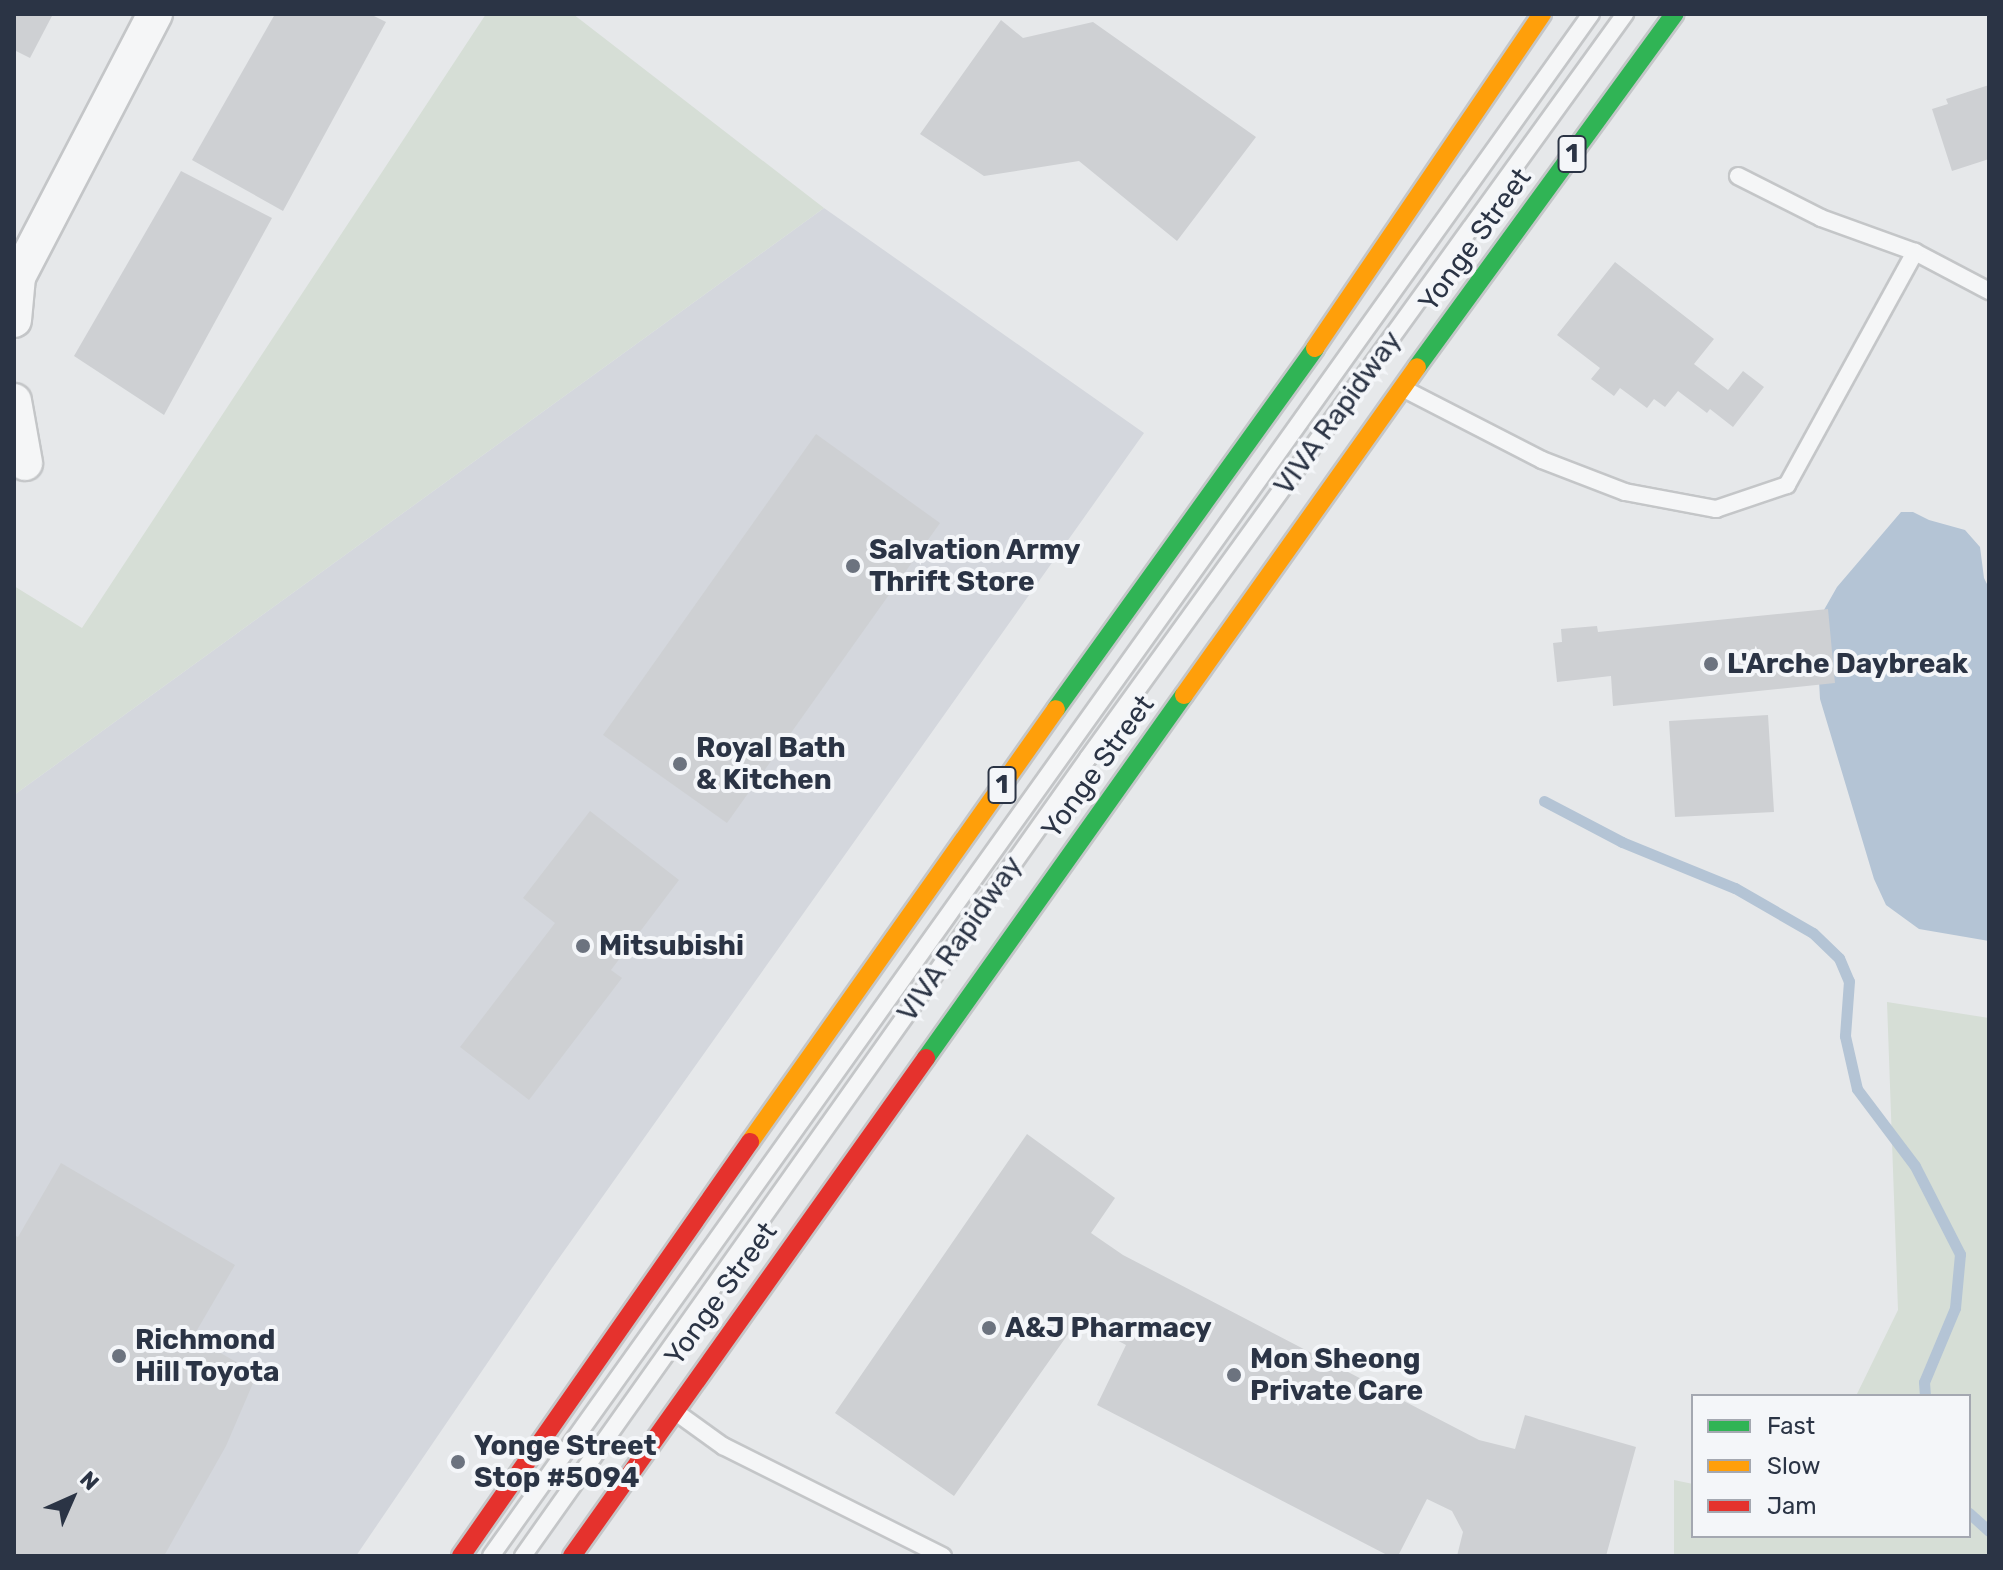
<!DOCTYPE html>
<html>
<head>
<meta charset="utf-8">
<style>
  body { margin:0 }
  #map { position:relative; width:2003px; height:1570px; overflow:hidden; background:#e6e8ea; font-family:Rubik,sans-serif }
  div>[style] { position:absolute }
  .built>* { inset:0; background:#d4d7dd }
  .green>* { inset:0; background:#d6ded6 }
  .water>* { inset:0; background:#b4c4d5 }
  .stream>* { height:11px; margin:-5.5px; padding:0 5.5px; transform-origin:5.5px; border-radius:5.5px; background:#b4c4d5 }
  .building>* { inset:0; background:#ced0d3 }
  .roads { filter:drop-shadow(2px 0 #c4c6c8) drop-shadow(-2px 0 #c4c6c8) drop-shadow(0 2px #c4c6c8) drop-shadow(0 -2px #c4c6c8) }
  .lane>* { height:16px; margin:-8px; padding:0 8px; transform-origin:8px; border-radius:8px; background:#f5f6f7 }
  .street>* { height:34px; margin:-17px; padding:0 17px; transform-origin:17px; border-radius:17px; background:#f5f6f7 }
  .fast>* { height:18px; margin:-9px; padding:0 9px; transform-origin:9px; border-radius:9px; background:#30b455 }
  .slow>* { height:18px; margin:-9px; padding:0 9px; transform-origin:9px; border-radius:9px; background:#ff9f0a }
  .jam>* { height:18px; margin:-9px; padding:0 9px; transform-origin:9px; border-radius:9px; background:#e5322d }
  .dots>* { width:22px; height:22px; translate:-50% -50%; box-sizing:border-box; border:4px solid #f4f6f9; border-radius:50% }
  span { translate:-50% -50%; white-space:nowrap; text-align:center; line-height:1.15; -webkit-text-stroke:8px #f4f6f9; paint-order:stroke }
  .shield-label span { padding:2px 6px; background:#f4f6f9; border:2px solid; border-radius:6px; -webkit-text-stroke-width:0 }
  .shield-label { font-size:26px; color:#2b3445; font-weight:700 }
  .street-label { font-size:28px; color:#2b3445 }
  .poi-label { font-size:28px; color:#2b3445; font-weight:700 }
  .left { translate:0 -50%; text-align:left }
  .frame { position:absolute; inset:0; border:16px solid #2b3445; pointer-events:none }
  .legend { position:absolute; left:1691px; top:1394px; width:280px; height:144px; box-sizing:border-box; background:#f4f6f9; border:2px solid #a4a8b1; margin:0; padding:10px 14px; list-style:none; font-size:24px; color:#2b3445 }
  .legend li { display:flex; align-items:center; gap:16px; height:40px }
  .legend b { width:40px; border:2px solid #a4a8b1 }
  .north { position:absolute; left:32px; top:1458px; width:80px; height:80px; -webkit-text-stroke:6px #f4f6f9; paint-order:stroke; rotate:45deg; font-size:22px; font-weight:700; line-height:32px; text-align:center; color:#2b3445 }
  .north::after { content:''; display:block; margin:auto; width:28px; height:36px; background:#2b3445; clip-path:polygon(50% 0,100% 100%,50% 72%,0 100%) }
</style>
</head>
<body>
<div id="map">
  <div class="built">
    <div style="clip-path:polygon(824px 208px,1144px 433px,552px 1268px,356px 1556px,14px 1556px,14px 795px)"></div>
  </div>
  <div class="green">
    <div style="clip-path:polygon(486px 14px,573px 14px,824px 208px,14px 795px,14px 586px,82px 628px)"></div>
    <div style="clip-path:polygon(1887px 1002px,1989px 1018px,1989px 1556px,1674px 1556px,1674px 1480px,1693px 1484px,1693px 1536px,1969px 1536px,1969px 1396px,1856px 1396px,1898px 1310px)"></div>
  </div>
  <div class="water">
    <div style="clip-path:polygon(1901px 512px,1913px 512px,1929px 520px,1965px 530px,1980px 547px,1984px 578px,1989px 588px,1989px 941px,1919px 929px,1886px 905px,1874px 879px,1820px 699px,1816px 624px,1837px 587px)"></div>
  </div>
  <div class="stream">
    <div style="left:1544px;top:801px;width:88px;rotate:27.7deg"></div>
    <div style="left:1622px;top:842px;width:122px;rotate:22.2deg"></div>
    <div style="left:1735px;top:888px;width:90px;rotate:30deg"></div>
    <div style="left:1813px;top:933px;width:36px;rotate:44deg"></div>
    <div style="left:1839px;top:958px;width:25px;rotate:67deg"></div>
    <div style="left:1849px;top:981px;width:55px;rotate:94.2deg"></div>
    <div style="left:1845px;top:1036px;width:54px;rotate:77.2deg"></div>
    <div style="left:1857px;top:1089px;width:96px;rotate:53deg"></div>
    <div style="left:1915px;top:1166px;width:99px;rotate:62.9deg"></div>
    <div style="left:1960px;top:1254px;width:54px;rotate:95.3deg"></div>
    <div style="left:1955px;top:1308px;width:80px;rotate:112.7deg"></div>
    <div style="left:1924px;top:1382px;width:14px;rotate:86deg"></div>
    <div style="left:1969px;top:1513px;width:27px;rotate:42deg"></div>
  </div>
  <div class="building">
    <div style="clip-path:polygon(14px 14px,53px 14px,30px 58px,14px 50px)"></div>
    <div style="clip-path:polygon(275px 14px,370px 14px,386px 22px,283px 211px,192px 160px)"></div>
    <div style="clip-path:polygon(1001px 20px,1023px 38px,1093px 22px,1256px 137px,1177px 241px,1079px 161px,984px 176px,920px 134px)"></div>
    <div style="clip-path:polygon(1989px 85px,1989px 159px,1952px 171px,1932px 109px,1948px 104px,1946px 99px)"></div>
    <div style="clip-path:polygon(181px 171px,272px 218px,164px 415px,74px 356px)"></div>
    <div style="clip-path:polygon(1615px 262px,1714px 339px,1694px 364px,1728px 390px,1743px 371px,1764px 387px,1733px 427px,1710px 409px,1707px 413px,1678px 391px,1665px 407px,1654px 399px,1647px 408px,1620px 388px,1614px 396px,1591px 379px,1600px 368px,1557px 335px)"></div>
    <div style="clip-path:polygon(816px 434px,940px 523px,727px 823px,603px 735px)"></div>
    <div style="clip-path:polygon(1828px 609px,1835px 683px,1613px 706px,1611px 676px,1557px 682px,1553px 643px,1562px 642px,1561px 629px,1597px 626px,1598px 632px)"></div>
    <div style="clip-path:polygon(1768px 715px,1774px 812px,1675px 817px,1669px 721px)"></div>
    <div style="clip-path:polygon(590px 811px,679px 880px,611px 970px,622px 978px,529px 1100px,460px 1047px,555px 923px,523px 898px)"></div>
    <div style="clip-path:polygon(1027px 1134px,1115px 1198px,1091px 1233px,1123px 1255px,1479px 1440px,1515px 1449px,1525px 1415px,1636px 1447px,1606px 1556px,1457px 1556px,1463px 1532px,1452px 1511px,1427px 1499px,1398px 1556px,1389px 1556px,1097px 1405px,1126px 1345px,1092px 1327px,1071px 1330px,954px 1496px,835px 1413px)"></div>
    <div style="clip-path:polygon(61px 1163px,235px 1265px,193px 1337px,257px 1374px,226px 1446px,164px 1556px,14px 1556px,14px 1235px,18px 1237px)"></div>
  </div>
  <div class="roads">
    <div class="lane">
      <div style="left:1738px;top:176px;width:93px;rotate:26.8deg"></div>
      <div style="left:1821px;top:218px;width:100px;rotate:19.9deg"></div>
      <div style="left:1915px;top:252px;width:84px;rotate:27.8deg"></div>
      <div style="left:1404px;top:389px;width:155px;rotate:27.2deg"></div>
      <div style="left:1542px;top:460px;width:89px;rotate:21.1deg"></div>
      <div style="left:1625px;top:492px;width:93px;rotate:10.6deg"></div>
      <div style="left:1716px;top:509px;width:75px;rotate:-18.7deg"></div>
      <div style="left:1787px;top:485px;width:266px;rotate:-61.2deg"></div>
      <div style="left:677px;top:1413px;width:57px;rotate:35.7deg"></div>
      <div style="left:723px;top:1446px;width:246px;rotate:26.6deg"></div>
      <div style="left:491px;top:1556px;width:1894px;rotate:-54.5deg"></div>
      <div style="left:523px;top:1556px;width:978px;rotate:-54.7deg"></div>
      <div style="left:1088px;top:758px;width:918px;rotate:-54.18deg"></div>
    </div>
    <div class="street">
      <div style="left:14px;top:320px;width:43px;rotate:-84.7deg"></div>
      <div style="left:18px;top:277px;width:297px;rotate:-62.5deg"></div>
      <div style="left:14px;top:401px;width:63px;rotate:79.9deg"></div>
    </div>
    <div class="fast">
      <div style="left:1417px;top:367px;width:437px;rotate:-53.9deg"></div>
      <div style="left:1056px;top:709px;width:444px;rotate:-54.3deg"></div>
      <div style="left:926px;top:1058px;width:445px;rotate:-54.6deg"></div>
    </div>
    <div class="slow">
      <div style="left:1315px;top:348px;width:404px;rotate:-55.8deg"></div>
      <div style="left:1184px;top:695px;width:402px;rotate:-54.6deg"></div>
      <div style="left:750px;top:1142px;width:530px;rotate:-54.75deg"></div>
    </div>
    <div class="jam">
      <div style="left:461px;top:1556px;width:505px;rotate:-55.08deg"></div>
      <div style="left:572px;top:1556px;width:611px;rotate:-54.59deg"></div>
    </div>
  </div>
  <div class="dots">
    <div style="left:853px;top:566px;background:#6c737f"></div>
    <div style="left:1711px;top:664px;background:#6c737f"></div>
    <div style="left:680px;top:764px;background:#6c737f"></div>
    <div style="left:583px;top:946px;background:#6c737f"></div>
    <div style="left:989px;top:1328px;background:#6c737f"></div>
    <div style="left:119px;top:1356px;background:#6c737f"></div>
    <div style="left:1234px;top:1375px;background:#6c737f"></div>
    <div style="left:458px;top:1462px;background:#6c737f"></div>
  </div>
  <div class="shield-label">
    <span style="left:1572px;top:154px">1</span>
    <span style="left:1002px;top:785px">1</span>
  </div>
  <div class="street-label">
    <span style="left:1475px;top:240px;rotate:-54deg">Yonge Street</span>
    <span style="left:1338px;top:413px;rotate:-54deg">VIVA Rapidway</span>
    <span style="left:1098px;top:767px;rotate:-54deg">Yonge Street</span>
    <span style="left:960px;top:939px;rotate:-55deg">VIVA Rapidway</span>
    <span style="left:721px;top:1294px;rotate:-54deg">Yonge Street</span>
  </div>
  <div class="poi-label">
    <span class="left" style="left:869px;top:566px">Salvation Army<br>Thrift Store</span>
    <span class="left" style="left:1727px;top:664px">L'Arche Daybreak</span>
    <span class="left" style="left:696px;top:764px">Royal Bath<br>&amp; Kitchen</span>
    <span class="left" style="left:599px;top:946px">Mitsubishi</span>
    <span class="left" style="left:1005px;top:1328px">A&amp;J Pharmacy</span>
    <span class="left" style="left:135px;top:1356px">Richmond<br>Hill Toyota</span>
    <span class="left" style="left:1250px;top:1375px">Mon Sheong<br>Private Care</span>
    <span class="left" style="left:474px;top:1462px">Yonge Street<br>Stop #5094</span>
  </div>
  <div class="frame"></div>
  <ul class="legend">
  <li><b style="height:10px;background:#30b455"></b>Fast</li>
  <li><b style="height:10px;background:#ff9f0a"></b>Slow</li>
  <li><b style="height:10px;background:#e5322d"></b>Jam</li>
  </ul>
  <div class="north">N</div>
</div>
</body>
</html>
